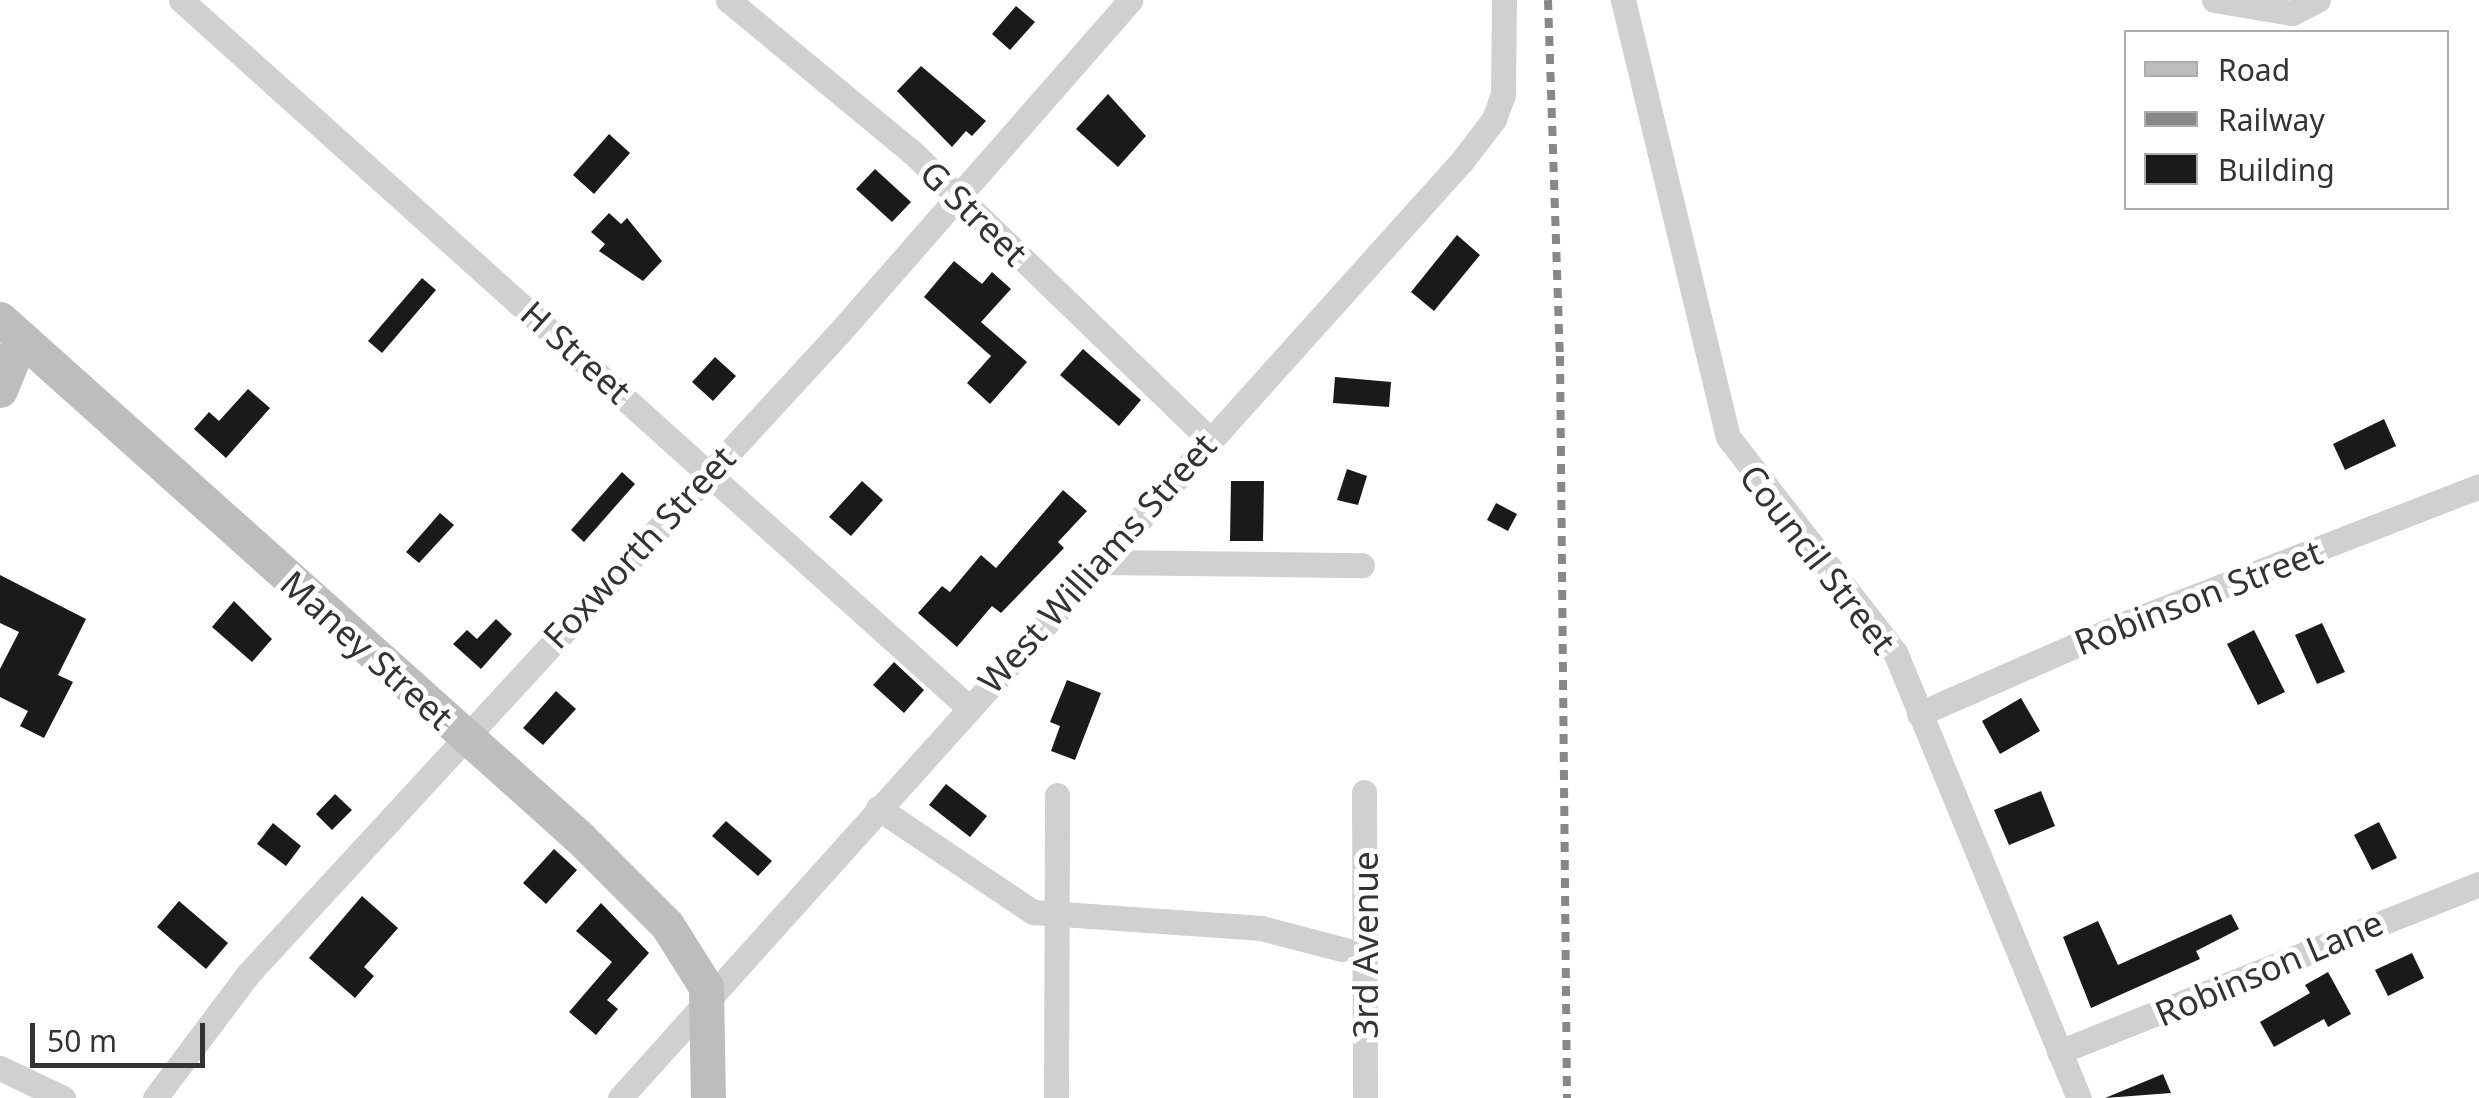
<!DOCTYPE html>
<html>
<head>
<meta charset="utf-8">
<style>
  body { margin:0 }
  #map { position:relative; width:2479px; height:1098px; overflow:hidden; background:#fff; font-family:"Noto Sans",sans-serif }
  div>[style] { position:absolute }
  .building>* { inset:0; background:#1a1a1a }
  .street>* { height:25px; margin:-12.5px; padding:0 12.5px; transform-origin:12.5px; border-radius:12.5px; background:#d0d0d0 }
  .secondary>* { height:35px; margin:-17.5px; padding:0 17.5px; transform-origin:17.5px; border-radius:17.5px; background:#bdbdbd }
  .rail>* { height:8px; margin-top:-4px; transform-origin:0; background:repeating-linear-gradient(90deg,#888 0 10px,transparent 0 18px) }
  span { translate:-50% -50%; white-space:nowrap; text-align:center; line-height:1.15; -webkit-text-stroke:10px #fff; paint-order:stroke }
  .street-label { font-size:35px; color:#333 }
  .legend { position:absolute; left:2124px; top:30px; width:325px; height:180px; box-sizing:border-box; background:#fff; border:2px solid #adadad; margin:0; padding:12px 18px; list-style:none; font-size:30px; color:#333 }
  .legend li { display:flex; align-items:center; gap:20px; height:50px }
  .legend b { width:50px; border:2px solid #adadad }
  .scale { position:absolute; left:30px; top:1023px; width:175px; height:45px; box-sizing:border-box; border:5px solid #333; border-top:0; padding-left:12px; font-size:30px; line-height:35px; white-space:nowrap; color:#333; -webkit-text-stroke:8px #fff; paint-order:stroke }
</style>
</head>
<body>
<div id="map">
  <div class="building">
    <div style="clip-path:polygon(1016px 6px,1035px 22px,1010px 50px,992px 34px)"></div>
    <div style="clip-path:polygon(921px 66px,986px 121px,972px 136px,966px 131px,952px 147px,897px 91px)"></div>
    <div style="clip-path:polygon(1108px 94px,1146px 136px,1118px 167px,1076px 129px)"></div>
    <div style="clip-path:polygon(609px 134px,630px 153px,594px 194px,573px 175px)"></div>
    <div style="clip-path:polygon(875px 169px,911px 202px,892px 222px,856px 189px)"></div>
    <div style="clip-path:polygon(609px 213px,621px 224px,627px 218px,662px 261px,643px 281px,599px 251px,605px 244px,591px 232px)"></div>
    <div style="clip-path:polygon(1457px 235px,1480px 255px,1434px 311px,1411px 292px)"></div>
    <div style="clip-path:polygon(954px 261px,982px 284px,992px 272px,1011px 289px,981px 322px,1027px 362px,990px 404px,967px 383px,991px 356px,924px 297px)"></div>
    <div style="clip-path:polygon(422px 278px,436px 290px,382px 353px,368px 341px)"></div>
    <div style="clip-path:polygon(1083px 349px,1141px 400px,1119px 426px,1060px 375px)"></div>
    <div style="clip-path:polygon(715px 357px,736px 376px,713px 401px,692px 382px)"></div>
    <div style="clip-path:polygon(1335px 377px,1391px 382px,1389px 407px,1333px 403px)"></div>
    <div style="clip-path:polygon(248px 389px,270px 408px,226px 458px,194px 429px,209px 412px,219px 421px)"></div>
    <div style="clip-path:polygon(2384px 419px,2396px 446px,2345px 470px,2333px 444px)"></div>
    <div style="clip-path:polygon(1347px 469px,1367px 476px,1358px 505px,1337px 500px)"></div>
    <div style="clip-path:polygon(622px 472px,635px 484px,584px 542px,571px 530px)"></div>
    <div style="clip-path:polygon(862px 481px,883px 500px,851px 536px,829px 517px)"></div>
    <div style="clip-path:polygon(1231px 481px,1264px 481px,1263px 541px,1230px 541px)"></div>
    <div style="clip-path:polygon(1063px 490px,1087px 511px,1058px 542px,1064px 548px,1001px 613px,992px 606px,957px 647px,918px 613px,942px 586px,950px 592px,981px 555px,996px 568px)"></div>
    <div style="clip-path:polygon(1496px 503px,1517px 514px,1508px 531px,1487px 520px)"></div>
    <div style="clip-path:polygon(440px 513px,454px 525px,419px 563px,406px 552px)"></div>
    <div style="clip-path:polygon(0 575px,86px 619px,58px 675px,73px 682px,44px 738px,20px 726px,28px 711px,0 697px,0 669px,19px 632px,0 623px)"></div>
    <div style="clip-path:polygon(234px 601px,272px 639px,252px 662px,212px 627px)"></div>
    <div style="clip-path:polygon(496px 619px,512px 634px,481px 669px,453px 644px,467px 630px,477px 639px)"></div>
    <div style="clip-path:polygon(2322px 623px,2345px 672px,2317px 684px,2295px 635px)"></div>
    <div style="clip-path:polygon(2254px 630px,2285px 692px,2258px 705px,2227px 644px)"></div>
    <div style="clip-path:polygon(894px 662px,924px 690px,904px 713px,873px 685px)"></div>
    <div style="clip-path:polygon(1067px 680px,1101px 693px,1075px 760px,1051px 751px,1060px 726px,1050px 722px)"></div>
    <div style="clip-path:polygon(556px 691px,576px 709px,543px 745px,523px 728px)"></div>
    <div style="clip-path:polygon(2021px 698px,2040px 731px,2000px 754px,1982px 721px)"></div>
    <div style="clip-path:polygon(946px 784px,987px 816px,970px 837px,929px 805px)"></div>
    <div style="clip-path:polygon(2041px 791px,2055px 826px,2009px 845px,1994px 810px)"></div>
    <div style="clip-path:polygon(335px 794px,352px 810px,332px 830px,316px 814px)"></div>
    <div style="clip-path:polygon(726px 821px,772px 861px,758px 876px,712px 836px)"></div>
    <div style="clip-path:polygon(2379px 822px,2397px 858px,2372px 870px,2354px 835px)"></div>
    <div style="clip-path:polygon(273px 823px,301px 846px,286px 866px,257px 844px)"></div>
    <div style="clip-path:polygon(554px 849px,577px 870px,546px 904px,523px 883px)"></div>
    <div style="clip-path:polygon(362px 896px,398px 928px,364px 967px,374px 976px,355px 998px,309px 958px)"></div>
    <div style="clip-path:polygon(179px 901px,228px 943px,206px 969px,157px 927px)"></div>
    <div style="clip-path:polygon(601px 903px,649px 953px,607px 1000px,618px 1009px,596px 1035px,569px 1012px,612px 962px,576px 931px)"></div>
    <div style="clip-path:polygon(2231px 914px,2239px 929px,2196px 951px,2200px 959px,2091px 1008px,2063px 937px,2098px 921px,2118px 965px)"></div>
    <div style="clip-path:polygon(2412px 953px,2424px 978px,2388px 996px,2375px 970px)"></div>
    <div style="clip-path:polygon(2328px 972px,2351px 1014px,2328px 1027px,2324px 1019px,2274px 1047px,2260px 1022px,2310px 993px,2305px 985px)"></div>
    <div style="clip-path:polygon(2163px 1074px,2171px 1093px,2105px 1098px)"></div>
  </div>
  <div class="street">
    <div style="left:181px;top:0;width:1058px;rotate:41.93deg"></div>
    <div style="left:728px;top:0;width:239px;rotate:39.6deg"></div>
    <div style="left:912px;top:152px;width:413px;rotate:44deg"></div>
    <div style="left:1623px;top:0;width:449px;rotate:76.5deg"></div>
    <div style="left:1728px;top:437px;width:272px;rotate:52.2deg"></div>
    <div style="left:1895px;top:652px;width:482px;rotate:67.6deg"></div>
    <div style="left:2214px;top:0;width:79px;rotate:9.5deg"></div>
    <div style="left:2292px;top:13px;width:29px;rotate:-27deg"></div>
    <div style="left:1099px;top:562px;width:263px;rotate:0.7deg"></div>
    <div style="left:1919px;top:714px;width:224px;rotate:-23.7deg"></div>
    <div style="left:2124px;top:624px;width:381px;rotate:-21.2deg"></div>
    <div style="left:1364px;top:792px;width:306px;rotate:89.8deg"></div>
    <div style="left:878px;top:808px;width:187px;rotate:33.9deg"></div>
    <div style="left:1033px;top:912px;width:229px;rotate:4deg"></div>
    <div style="left:1261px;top:928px;width:107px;rotate:14.6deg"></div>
    <div style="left:2059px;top:1052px;width:452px;rotate:-21.8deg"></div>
    <div style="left:0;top:1068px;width:70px;rotate:25.5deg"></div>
    <div style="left:155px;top:1098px;width:155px;rotate:-53.1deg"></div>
    <div style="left:248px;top:974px;width:870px;rotate:-47.33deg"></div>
    <div style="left:838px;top:334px;width:444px;rotate:-48.8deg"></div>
    <div style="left:620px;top:1098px;width:1260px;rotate:-48.06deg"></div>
    <div style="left:1462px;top:161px;width:53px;rotate:-52.7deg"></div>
    <div style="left:1494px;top:119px;width:27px;rotate:-70deg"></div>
    <div style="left:1503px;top:94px;width:94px;rotate:-89.4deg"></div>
    <div style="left:1056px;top:1098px;width:303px;rotate:-89.8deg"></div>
  </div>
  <div class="secondary">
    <div style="left:0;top:319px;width:777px;rotate:41.82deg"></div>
    <div style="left:579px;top:837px;width:124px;rotate:45deg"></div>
    <div style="left:667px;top:925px;width:73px;rotate:57.8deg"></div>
    <div style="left:706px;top:987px;width:111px;rotate:89deg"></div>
    <div style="left:0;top:390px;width:56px;rotate:-68deg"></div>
  </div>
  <div class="rail">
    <div style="left:1548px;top:0;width:356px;rotate:88.1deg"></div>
    <div style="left:1560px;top:356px;width:742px;rotate:89.46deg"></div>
  </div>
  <div class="street-label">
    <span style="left:974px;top:213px;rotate:44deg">G Street</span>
    <span style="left:576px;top:352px;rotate:42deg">H Street</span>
    <span style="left:639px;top:547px;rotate:-47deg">Foxworth Street</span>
    <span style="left:1818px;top:559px;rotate:52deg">Council Street</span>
    <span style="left:1097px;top:563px;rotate:-48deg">West Williams Street</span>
    <span style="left:2198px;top:597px;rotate:-21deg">Robinson Street</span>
    <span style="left:367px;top:650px;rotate:42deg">Maney Street</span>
    <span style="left:1365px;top:945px;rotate:-90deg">3rd Avenue</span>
    <span style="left:2269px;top:968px;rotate:-23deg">Robinson Lane</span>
  </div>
  <ul class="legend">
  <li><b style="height:12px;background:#bdbdbd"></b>Road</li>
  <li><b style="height:12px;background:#888"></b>Railway</li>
  <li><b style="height:28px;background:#1a1a1a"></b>Building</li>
  </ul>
  <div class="scale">50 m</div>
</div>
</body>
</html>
